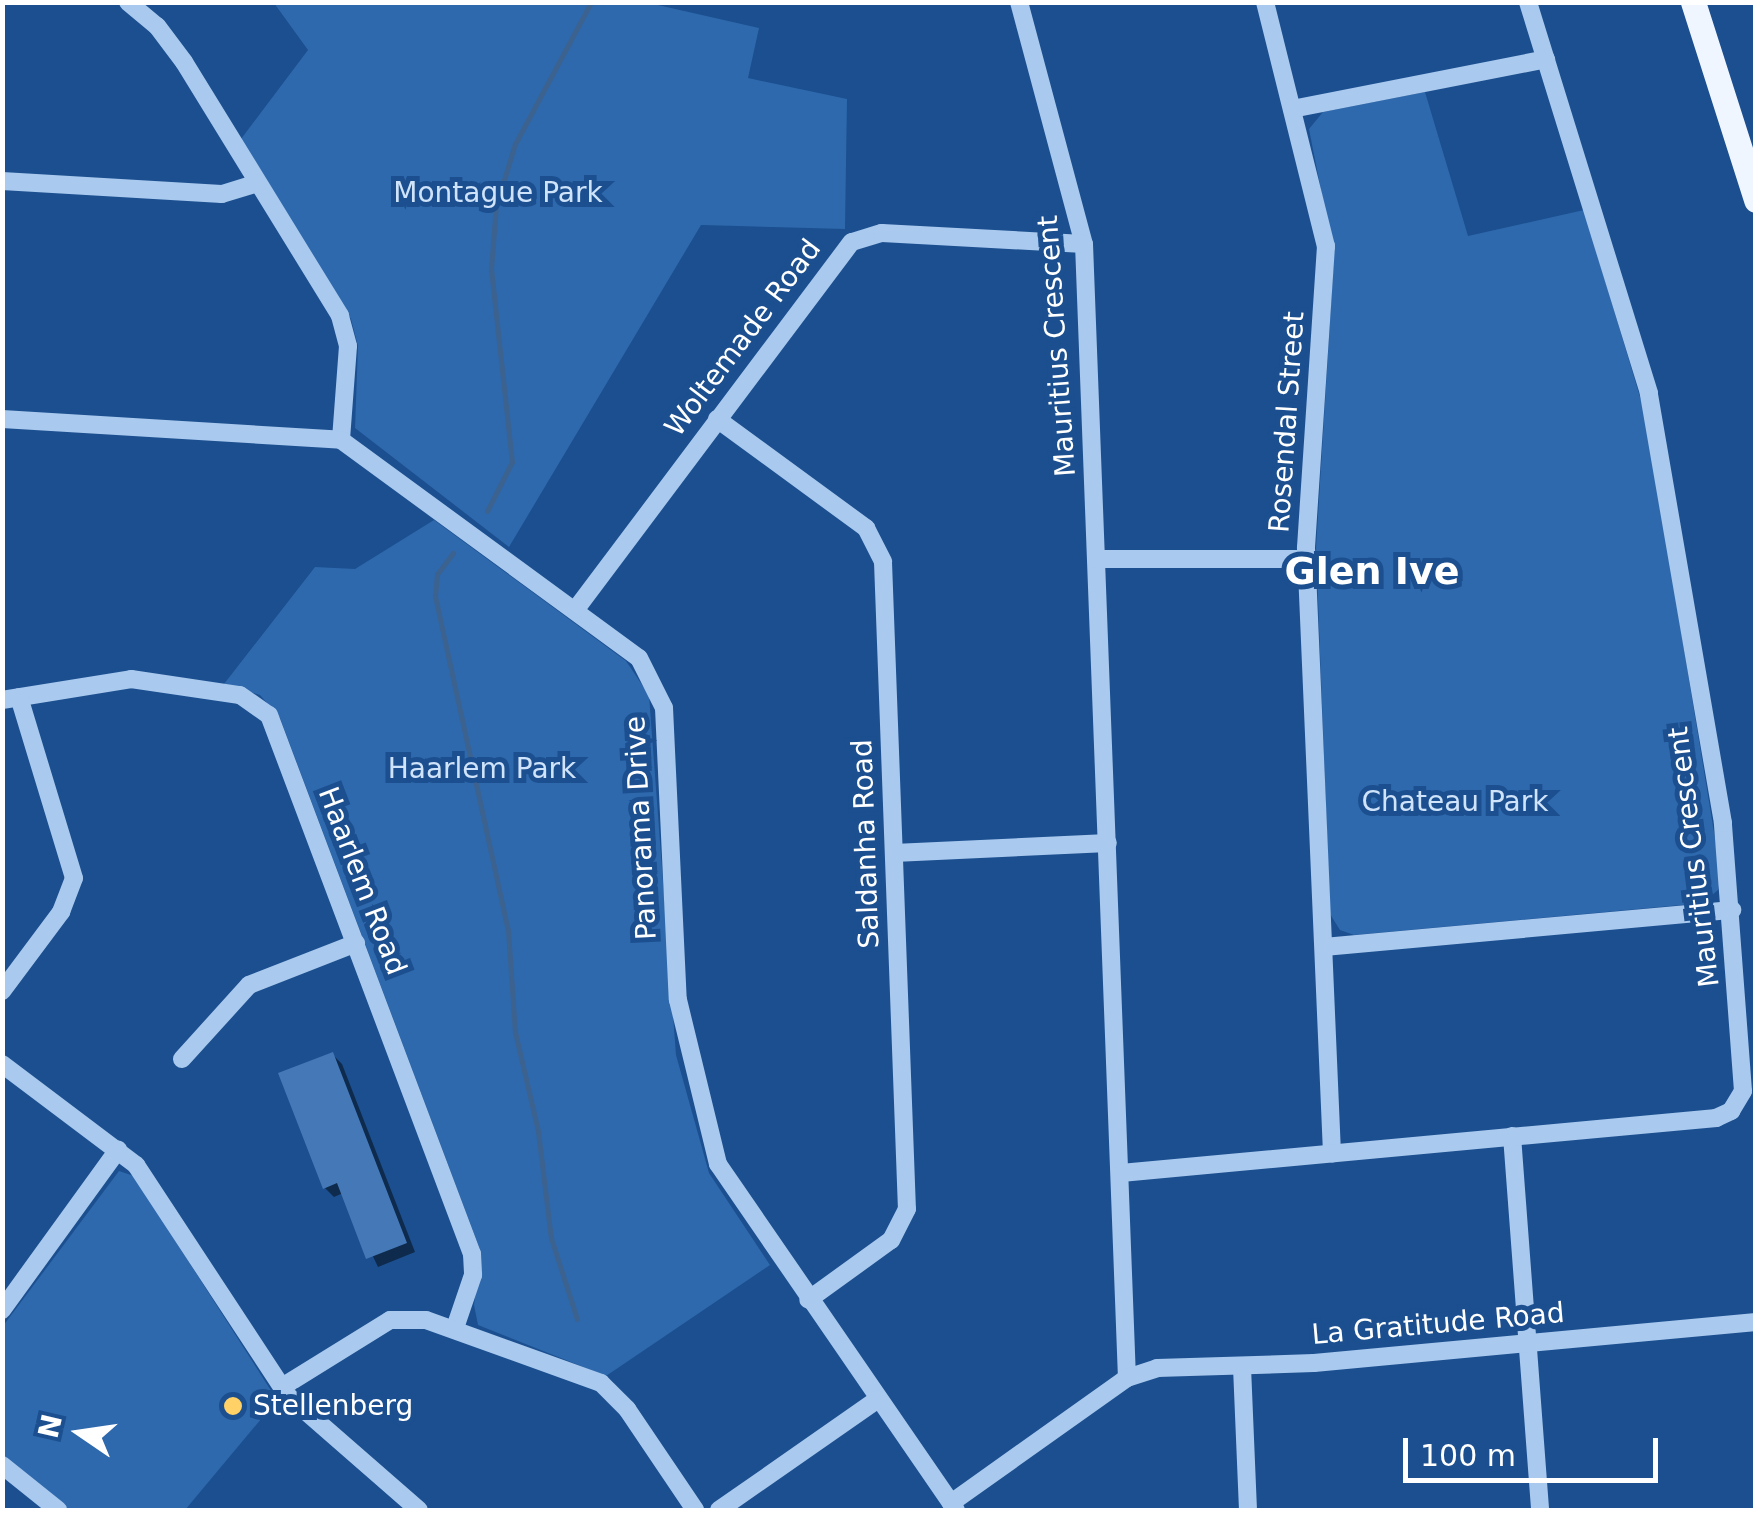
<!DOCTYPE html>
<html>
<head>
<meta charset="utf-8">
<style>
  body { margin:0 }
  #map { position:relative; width:1758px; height:1513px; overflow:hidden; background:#1b4f8f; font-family:"DejaVu Sans",sans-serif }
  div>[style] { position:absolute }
  .green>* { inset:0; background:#2e69ad }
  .shadow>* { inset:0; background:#0007 }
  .stream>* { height:5px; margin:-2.5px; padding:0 2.5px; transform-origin:2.5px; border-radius:2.5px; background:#3c6290 }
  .building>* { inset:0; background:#4478b7 }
  .minor>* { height:18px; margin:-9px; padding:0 9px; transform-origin:9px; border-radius:9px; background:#a9c9ee }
  .major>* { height:25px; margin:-12.5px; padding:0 12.5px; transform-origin:12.5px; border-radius:12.5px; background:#f0f6ff }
  .dots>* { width:28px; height:28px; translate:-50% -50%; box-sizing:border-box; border:5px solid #1b4f8f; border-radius:50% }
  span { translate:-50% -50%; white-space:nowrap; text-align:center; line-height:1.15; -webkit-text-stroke:10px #1b4f8f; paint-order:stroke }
  .park-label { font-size:28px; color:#cfe3fa }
  .street-label { font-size:28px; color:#fff }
  .poi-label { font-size:28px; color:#fff }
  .left { translate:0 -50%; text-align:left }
  .district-label { font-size:38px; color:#fff; font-weight:700 }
  .frame { position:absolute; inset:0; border:5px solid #fff; pointer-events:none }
  .north { position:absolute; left:30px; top:1383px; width:100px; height:100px; -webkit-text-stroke:8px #1b4f8f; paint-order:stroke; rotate:283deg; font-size:28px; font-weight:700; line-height:40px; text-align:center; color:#fff }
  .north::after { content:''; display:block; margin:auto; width:35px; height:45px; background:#fff; clip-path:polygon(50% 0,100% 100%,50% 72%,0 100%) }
  .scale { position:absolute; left:1403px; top:1438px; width:255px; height:45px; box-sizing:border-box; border:5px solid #fff; border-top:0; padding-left:12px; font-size:30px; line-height:35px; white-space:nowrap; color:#fff; -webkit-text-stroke:8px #1b4f8f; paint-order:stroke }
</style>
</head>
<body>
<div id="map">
  <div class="green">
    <div style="clip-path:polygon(274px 3px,649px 3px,759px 28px,748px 78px,847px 99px,845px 229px,701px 225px,509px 547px,355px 428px,358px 346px,351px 319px,241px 139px,308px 50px)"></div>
    <div style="clip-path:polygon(1425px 92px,1468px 236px,1584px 210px,1646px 417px,1721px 875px,1718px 890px,1703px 903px,1354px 935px,1340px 930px,1330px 914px,1316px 548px,1334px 256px,1309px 129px,1323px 112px)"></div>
    <div style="clip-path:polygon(434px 520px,626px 661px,649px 695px,676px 1055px,709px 1173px,770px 1265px,606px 1376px,478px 1325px,474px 1305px,481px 1252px,280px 718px,260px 695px,224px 684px,315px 567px,355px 569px)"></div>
    <div style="clip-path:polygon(119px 1171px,134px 1176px,277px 1400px,185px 1510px,67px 1510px,3px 1457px,3px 1326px)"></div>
  </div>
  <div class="shadow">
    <div style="clip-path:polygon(333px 1055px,342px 1064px,415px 1252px,378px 1267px,343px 1193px,334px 1197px,325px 1188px)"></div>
  </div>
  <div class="stream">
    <div style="left:487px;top:511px;width:55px;rotate:-63deg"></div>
    <div style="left:512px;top:462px;width:194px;rotate:-96.2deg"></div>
    <div style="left:491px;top:269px;width:63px;rotate:-85.5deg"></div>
    <div style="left:496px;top:206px;width:65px;rotate:-73deg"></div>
    <div style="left:515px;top:144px;width:161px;rotate:-61.8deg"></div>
    <div style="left:453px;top:553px;width:26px;rotate:127deg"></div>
    <div style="left:437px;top:574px;width:22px;rotate:95deg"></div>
    <div style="left:435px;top:596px;width:342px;rotate:77.7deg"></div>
    <div style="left:508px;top:930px;width:102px;rotate:86.1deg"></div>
    <div style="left:515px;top:1032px;width:102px;rotate:76.9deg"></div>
    <div style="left:538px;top:1131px;width:108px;rotate:83.1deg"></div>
    <div style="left:551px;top:1238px;width:85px;rotate:72.2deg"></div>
  </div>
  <div class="building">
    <div style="clip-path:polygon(333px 1052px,407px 1243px,366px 1259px,337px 1183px,323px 1189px,278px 1073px)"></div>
    <div style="clip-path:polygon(237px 1394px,245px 1408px,229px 1418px,220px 1404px)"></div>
  </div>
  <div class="minor">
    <div style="left:128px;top:2px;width:38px;rotate:40deg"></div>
    <div style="left:157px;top:26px;width:45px;rotate:53.1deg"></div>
    <div style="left:184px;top:62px;width:298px;rotate:58.4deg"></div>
    <div style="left:340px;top:316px;width:31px;rotate:75deg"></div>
    <div style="left:348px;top:346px;width:94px;rotate:94.3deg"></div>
    <div style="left:1019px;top:2px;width:251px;rotate:75deg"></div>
    <div style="left:1084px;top:244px;width:1135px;rotate:87.83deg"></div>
    <div style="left:1265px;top:2px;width:252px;rotate:76deg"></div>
    <div style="left:1326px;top:246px;width:303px;rotate:93.8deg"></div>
    <div style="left:1306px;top:548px;width:606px;rotate:87.54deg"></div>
    <div style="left:1292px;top:109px;width:259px;rotate:-11.1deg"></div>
    <div style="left:2px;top:181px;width:220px;rotate:3.4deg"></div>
    <div style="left:222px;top:194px;width:37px;rotate:-17deg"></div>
    <div style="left:2px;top:419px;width:340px;rotate:3.5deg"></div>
    <div style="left:341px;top:440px;width:369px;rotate:36.2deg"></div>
    <div style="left:639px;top:658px;width:56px;rotate:63.4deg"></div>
    <div style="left:664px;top:708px;width:292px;rotate:87.3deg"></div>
    <div style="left:678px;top:1000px;width:169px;rotate:76.3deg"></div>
    <div style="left:718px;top:1164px;width:420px;rotate:55.5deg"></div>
    <div style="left:717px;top:419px;width:185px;rotate:36.2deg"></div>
    <div style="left:866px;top:528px;width:38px;rotate:63deg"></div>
    <div style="left:883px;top:562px;width:647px;rotate:87.88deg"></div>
    <div style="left:907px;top:1209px;width:35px;rotate:117deg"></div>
    <div style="left:891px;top:1240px;width:102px;rotate:144.1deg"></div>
    <div style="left:1097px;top:559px;width:210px"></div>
    <div style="left:576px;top:609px;width:459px;rotate:-53.1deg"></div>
    <div style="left:852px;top:242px;width:31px;rotate:-17deg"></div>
    <div style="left:882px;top:233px;width:202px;rotate:3.1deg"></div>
    <div style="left:2px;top:700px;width:131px;rotate:-9.2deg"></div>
    <div style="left:131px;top:679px;width:110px;rotate:8.4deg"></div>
    <div style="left:240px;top:695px;width:35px;rotate:35deg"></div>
    <div style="left:269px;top:715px;width:576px;rotate:69.36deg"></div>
    <div style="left:472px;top:1254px;width:21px;rotate:87deg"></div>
    <div style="left:473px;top:1275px;width:56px;rotate:108.8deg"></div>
    <div style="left:894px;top:853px;width:214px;rotate:-2.7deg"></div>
    <div style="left:1324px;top:947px;width:410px;rotate:-5.2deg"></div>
    <div style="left:2px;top:991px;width:99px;rotate:-53.2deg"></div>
    <div style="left:61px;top:912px;width:36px;rotate:-69deg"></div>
    <div style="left:74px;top:878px;width:189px;rotate:-106.9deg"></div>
    <div style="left:182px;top:1059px;width:100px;rotate:-47.8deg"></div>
    <div style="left:249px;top:985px;width:115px;rotate:-21.4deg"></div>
    <div style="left:2px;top:1064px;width:168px;rotate:37deg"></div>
    <div style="left:136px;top:1165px;width:275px;rotate:56.7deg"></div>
    <div style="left:287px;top:1395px;width:175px;rotate:41.1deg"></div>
    <div style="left:1512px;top:1136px;width:375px;rotate:85.7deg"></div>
    <div style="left:1121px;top:1173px;width:598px;rotate:-5.28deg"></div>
    <div style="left:1716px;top:1118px;width:17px;rotate:-25deg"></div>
    <div style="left:1731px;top:1111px;width:23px;rotate:-59deg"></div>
    <div style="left:1743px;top:1091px;width:269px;rotate:-94.3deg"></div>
    <div style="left:1723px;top:823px;width:436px;rotate:-99.8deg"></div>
    <div style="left:1649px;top:393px;width:409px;rotate:-107.2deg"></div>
    <div style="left:2px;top:1310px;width:198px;rotate:-54.1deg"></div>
    <div style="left:1242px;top:1367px;width:143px;rotate:87.6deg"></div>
    <div style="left:282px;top:1387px;width:127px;rotate:-31.8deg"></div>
    <div style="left:390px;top:1320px;width:36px"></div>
    <div style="left:426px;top:1320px;width:186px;rotate:19.8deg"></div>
    <div style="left:601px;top:1383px;width:37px;rotate:45deg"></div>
    <div style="left:627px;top:1409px;width:122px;rotate:56deg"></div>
    <div style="left:2px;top:1465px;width:72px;rotate:38.8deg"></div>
    <div style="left:951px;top:1503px;width:216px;rotate:-35.4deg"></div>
    <div style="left:1127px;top:1378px;width:32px;rotate:-18deg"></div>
    <div style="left:1157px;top:1368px;width:157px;rotate:-1.8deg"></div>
    <div style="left:1314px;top:1363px;width:444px;rotate:-5.3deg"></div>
    <div style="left:719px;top:1510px;width:194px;rotate:-34.9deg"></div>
  </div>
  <div class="major">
    <div style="left:1693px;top:2px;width:208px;rotate:72.3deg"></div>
  </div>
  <div class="dots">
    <div style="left:233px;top:1406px;background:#ffd166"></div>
  </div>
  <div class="park-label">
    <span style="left:498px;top:193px">Montague Park</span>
    <span style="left:482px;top:769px">Haarlem Park</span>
    <span style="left:1455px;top:802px">Chateau Park</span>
  </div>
  <div class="street-label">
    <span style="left:743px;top:338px;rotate:-53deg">Woltemade Road</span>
    <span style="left:1057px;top:346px;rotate:-94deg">Mauritius Crescent</span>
    <span style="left:1287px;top:422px;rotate:-86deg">Rosendal Street</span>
    <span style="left:641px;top:828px;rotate:-93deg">Panorama Drive</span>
    <span style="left:866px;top:844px;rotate:-92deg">Saldanha Road</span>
    <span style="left:1694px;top:857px;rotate:-97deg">Mauritius Crescent</span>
    <span style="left:362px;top:881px;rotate:69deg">Haarlem Road</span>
    <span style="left:1438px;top:1324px;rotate:-5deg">La Gratitude Road</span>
  </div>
  <div class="poi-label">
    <span class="left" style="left:253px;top:1406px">Stellenberg</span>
  </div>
  <div class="district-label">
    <span style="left:1372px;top:572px">Glen Ive</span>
  </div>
  <div class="frame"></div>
  <div class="north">N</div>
  <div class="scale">100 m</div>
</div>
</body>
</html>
